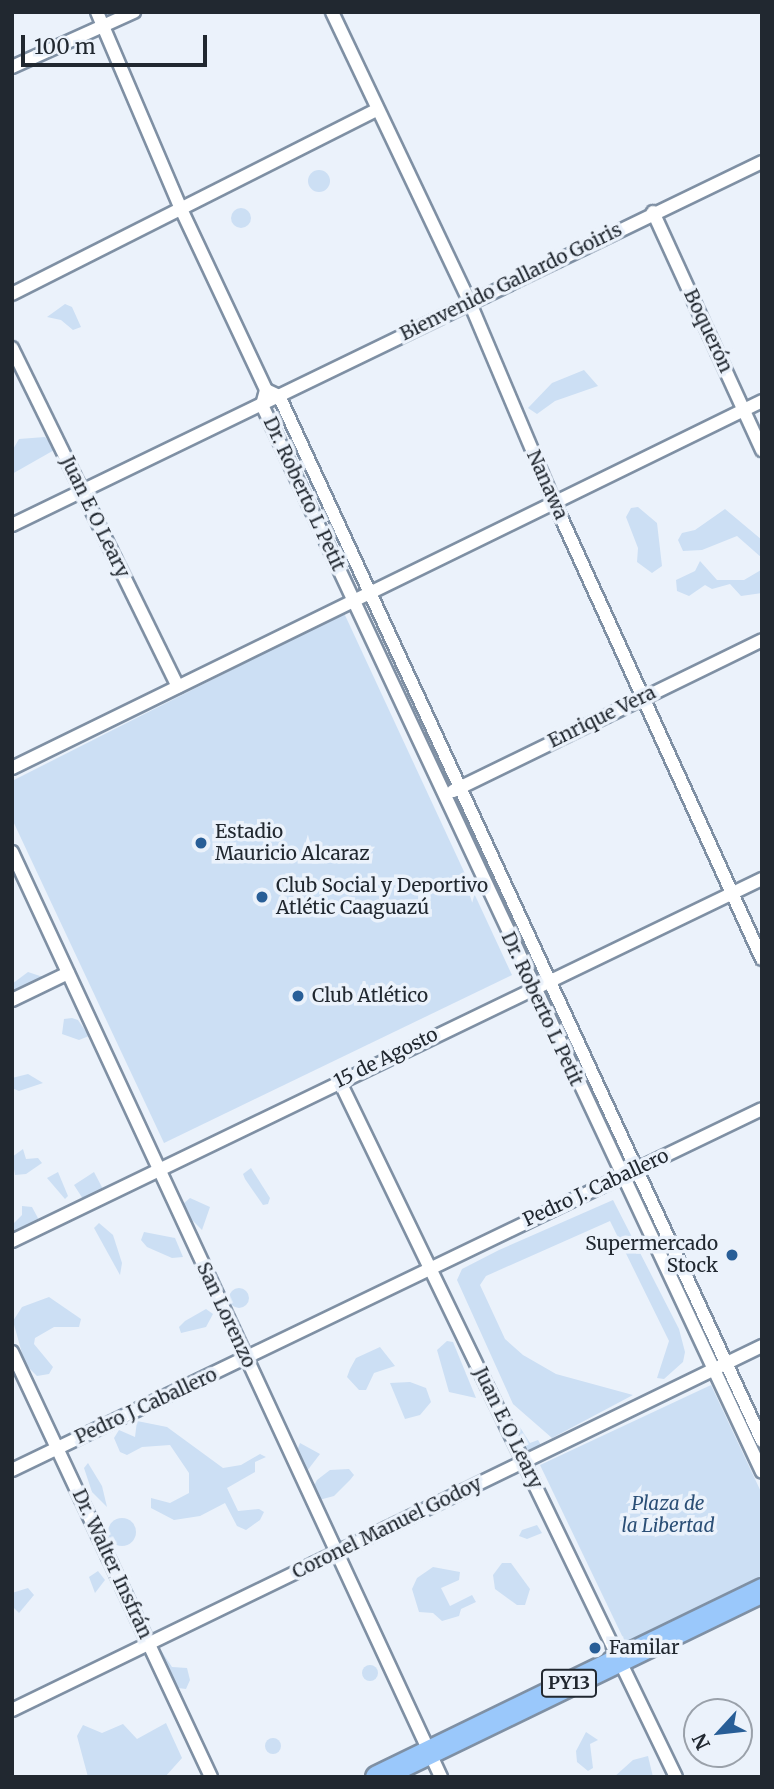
<!DOCTYPE html>
<html>
<head>
<meta charset="utf-8">
<style>
  body { margin:0 }
  #map { position:relative; width:774px; height:1789px; overflow:hidden; background:#ebf2fb; font-family:Merriweather,serif }
  div>[style] { position:absolute }
  .green>* { inset:0; background:#ccdff4 }
  .round { border-radius:50% }
  .roads { filter:drop-shadow(2px 0 #7f90a4) drop-shadow(-2px 0 #7f90a4) drop-shadow(0 2px #7f90a4) drop-shadow(0 -2px #7f90a4) }
  .street>* { height:12px; margin:-6px; padding:0 6px; transform-origin:6px; border-radius:6px; background:#fff }
  .highway>* { height:23px; margin:-11.5px; padding:0 11.5px; transform-origin:11.5px; border-radius:11.5px; background:#9ac8fb }
  .dots>* { width:19px; height:19px; translate:-50% -50%; box-sizing:border-box; border:4px solid #ebf2fb; border-radius:50% }
  span { translate:-50% -50%; white-space:nowrap; text-align:center; line-height:1.15; -webkit-text-stroke:7px #ebf2fb; paint-order:stroke }
  .shield-label span { padding:2px 5px; background:#ebf2fb; border:2px solid; border-radius:5px; -webkit-text-stroke-width:0 }
  .shield-label { font-size:18px; color:#212830; font-weight:700 }
  .street-label { font-size:19px; color:#212830 }
  .poi-label { font-size:19px; color:#212830 }
  .left { translate:0 -50%; text-align:left }
  .right { translate:-100% -50%; text-align:right }
  .park-label { font-size:19px; color:#2b4f76; font-style:italic }
  .frame { position:absolute; inset:0; border:14px solid #212830; pointer-events:none }
  .north { position:absolute; left:683px; top:1698px; width:70px; height:70px; box-sizing:border-box; background:#ebf2fb; border:2px solid #9aa1aa; border-radius:50%; rotate:243deg; font-size:19px; font-weight:700; line-height:28px; text-align:center; color:#212830 }
  .north::after { content:''; display:block; margin:auto; width:24px; height:32px; background:#285e97; clip-path:polygon(50% 0,100% 100%,50% 72%,0 100%) }
  .scale { position:absolute; left:21px; top:35px; width:186px; height:32px; box-sizing:border-box; border:4px solid #212830; border-top:0; padding-left:9px; font-size:21px; line-height:24px; white-space:nowrap; color:#212830; -webkit-text-stroke:5px #ebf2fb; paint-order:stroke }
</style>
</head>
<body>
<div id="map">
  <div class="green">
    <div class="round" style="left:308px;top:170px;width:22px;height:22px"></div>
    <div class="round" style="left:231px;top:208px;width:20px;height:20px"></div>
    <div style="clip-path:polygon(65px 304px,72px 307px,81px 327px,73px 330px,61px 320px,47px 317px)"></div>
    <div style="clip-path:polygon(584px 370px,598px 386px,555px 401px,537px 414px,528px 408px,552px 383px)"></div>
    <div style="clip-path:polygon(45px 437px,56px 449px,12px 474px,12px 451px,19px 439px)"></div>
    <div style="clip-path:polygon(638px 507px,657px 523px,662px 566px,652px 573px,637px 562px,638px 548px,626px 517px,631px 508px)"></div>
    <div style="clip-path:polygon(725px 509px,762px 540px,762px 558px,737px 536px,702px 550px,683px 551px,678px 540px,682px 533px,695px 530px)"></div>
    <div style="clip-path:polygon(700px 561px,717px 580px,744px 580px,761px 570px,762px 593px,741px 596px,730px 584px,712px 589px,705px 585px,689px 596px,677px 591px,676px 580px,695px 571px)"></div>
    <div style="clip-path:polygon(344px 613px,512px 975px,164px 1143px,12px 819px,12px 781px)"></div>
    <div style="clip-path:polygon(28px 972px,46px 978px,12px 996px,12px 984px)"></div>
    <div style="clip-path:polygon(72px 1018px,78px 1020px,89px 1036px,79px 1040px,62px 1034px,64px 1019px)"></div>
    <div style="clip-path:polygon(28px 1074px,43px 1083px,19px 1091px,12px 1088px,12px 1078px)"></div>
    <div style="clip-path:polygon(23px 1149px,26px 1159px,38px 1158px,42px 1163px,26px 1174px,15px 1175px,12px 1157px)"></div>
    <div style="clip-path:polygon(251px 1168px,270px 1198px,268px 1204px,263px 1205px,245px 1179px,243px 1174px)"></div>
    <div style="clip-path:polygon(58px 1172px,68px 1196px,65px 1199px,47px 1178px)"></div>
    <div style="clip-path:polygon(94px 1172px,104px 1191px,89px 1200px,83px 1199px,74px 1185px)"></div>
    <div style="clip-path:polygon(190px 1198px,210px 1207px,202px 1230px,187px 1215px,183px 1204px)"></div>
    <div style="clip-path:polygon(613px 1200px,679px 1329px,685px 1352px,683px 1362px,664px 1379px,657px 1378px,669px 1341px,610px 1221px,486px 1276px,480px 1285px,505px 1339px,523px 1355px,556px 1374px,633px 1395px,552px 1438px,513px 1404px,457px 1280px,462px 1269px,499px 1250px)"></div>
    <div style="clip-path:polygon(22px 1206px,32px 1207px,39px 1220px,12px 1238px,12px 1225px,22px 1215px)"></div>
    <div style="clip-path:polygon(99px 1223px,113px 1235px,122px 1263px,120px 1275px,94px 1228px)"></div>
    <div style="clip-path:polygon(144px 1232px,175px 1238px,183px 1257px,172px 1258px,147px 1247px,141px 1240px)"></div>
    <div class="round" style="left:229px;top:1288px;width:20px;height:20px"></div>
    <div style="clip-path:polygon(49px 1297px,81px 1319px,79px 1327px,54px 1327px,35px 1338px,34px 1344px,53px 1367px,49px 1374px,37px 1376px,25px 1364px,13px 1321px,22px 1307px)"></div>
    <div style="clip-path:polygon(206px 1309px,213px 1314px,206px 1327px,181px 1333px,179px 1327px,185px 1321px)"></div>
    <div style="clip-path:polygon(447px 1341px,453px 1342px,476px 1398px,449px 1392px,437px 1350px)"></div>
    <div style="clip-path:polygon(380px 1347px,395px 1366px,374px 1373px,366px 1390px,359px 1390px,347px 1377px,350px 1369px,356px 1358px)"></div>
    <div style="clip-path:polygon(410px 1382px,426px 1388px,431px 1402px,420px 1415px,405px 1419px,390px 1383px)"></div>
    <div style="clip-path:polygon(711px 1385px,762px 1494px,762px 1578px,626px 1644px,540px 1465px)"></div>
    <div style="clip-path:polygon(137px 1421px,167px 1427px,223px 1468px,241px 1465px,260px 1454px,266px 1457px,255px 1462px,255px 1472px,227px 1488px,238px 1511px,259px 1509px,264px 1512px,260px 1520px,246px 1530px,237px 1526px,225px 1503px,200px 1516px,174px 1520px,151px 1508px,151px 1498px,170px 1503px,189px 1493px,189px 1473px,170px 1445px,142px 1447px,127px 1455px,120px 1452px,114px 1438px,119px 1430px,135px 1437px)"></div>
    <div style="clip-path:polygon(510px 1422px,518px 1424px,530px 1443px,538px 1440px,544px 1450px,528px 1456px)"></div>
    <div style="clip-path:polygon(300px 1443px,320px 1454px,307px 1471px,294px 1459px)"></div>
    <div style="clip-path:polygon(88px 1463px,102px 1486px,107px 1507px,92px 1492px,84px 1468px)"></div>
    <div style="clip-path:polygon(349px 1469px,354px 1475px,350px 1480px,334px 1496px,319px 1500px,313px 1488px,317px 1480px,330px 1470px)"></div>
    <div class="round" style="left:108px;top:1518px;width:28px;height:28px"></div>
    <div style="clip-path:polygon(537px 1525px,542px 1533px,527px 1539px,519px 1536px,522px 1530px)"></div>
    <div style="clip-path:polygon(502px 1563px,511px 1563px,530px 1589px,525px 1605px,517px 1605px,495px 1589px,493px 1575px)"></div>
    <div style="clip-path:polygon(433px 1567px,460px 1572px,459px 1580px,441px 1588px,450px 1606px,472px 1595px,476px 1602px,461px 1609px,459px 1616px,442px 1621px,433px 1613px,419px 1612px,412px 1589px,417px 1578px)"></div>
    <div style="clip-path:polygon(98px 1571px,105px 1580px,95px 1593px,89px 1577px)"></div>
    <div style="clip-path:polygon(28px 1588px,34px 1595px,19px 1613px,12px 1606px,12px 1593px)"></div>
    <div style="clip-path:polygon(162px 1652px,172px 1667px,187px 1668px,190px 1680px,186px 1689px,178px 1688px,161px 1662px)"></div>
    <div class="round" style="left:362px;top:1665px;width:16px;height:16px"></div>
    <div style="clip-path:polygon(166px 1723px,182px 1758px,165px 1777px,88px 1777px,77px 1736px,83px 1725px,102px 1733px,123px 1724px,137px 1739px)"></div>
    <div style="clip-path:polygon(586px 1732px,598px 1740px,590px 1744px,593px 1768px,588px 1771px,577px 1762px,576px 1751px)"></div>
    <div class="round" style="left:265px;top:1738px;width:16px;height:16px"></div>
    <div style="clip-path:polygon(648px 1756px,653px 1777px,614px 1777px,633px 1760px)"></div>
  </div>
  <div class="roads">
    <div class="street">
      <div style="left:97px;top:12px;width:214px;rotate:66.9deg"></div>
      <div style="left:181px;top:209px;width:200px;rotate:64.8deg"></div>
      <div style="left:266px;top:390px;width:14px;rotate:25deg"></div>
      <div style="left:279px;top:396px;width:1151px;rotate:65.19deg"></div>
      <div style="left:332px;top:12px;width:322px;rotate:64.6deg"></div>
      <div style="left:470px;top:303px;width:216px;rotate:67.1deg"></div>
      <div style="left:554px;top:502px;width:502px;rotate:65.53deg"></div>
      <div style="left:12px;top:67px;width:134px;rotate:-24.3deg"></div>
      <div style="left:653px;top:212px;width:262px;rotate:65.4deg"></div>
      <div style="left:12px;top:294px;width:408px;rotate:-26.8deg"></div>
      <div style="left:12px;top:348px;width:377px;rotate:63.9deg"></div>
      <div style="left:266px;top:390px;width:16px;rotate:105deg"></div>
      <div style="left:262px;top:405px;width:1178px;rotate:64.89deg"></div>
      <div style="left:12px;top:525px;width:833px;rotate:-25.83deg"></div>
      <div style="left:12px;top:768px;width:835px;rotate:-26.07deg"></div>
      <div style="left:453px;top:791px;width:344px;rotate:-26deg"></div>
      <div style="left:12px;top:852px;width:1020px;rotate:65.12deg"></div>
      <div style="left:12px;top:1000px;width:62px;rotate:-25.7deg"></div>
      <div style="left:339px;top:1080px;width:774px;rotate:64.2deg"></div>
      <div style="left:12px;top:1241px;width:833px;rotate:-25.77deg"></div>
      <div style="left:12px;top:1352px;width:469px;rotate:64.9deg"></div>
      <div style="left:12px;top:1470px;width:832px;rotate:-25.7deg"></div>
      <div style="left:12px;top:1710px;width:834px;rotate:-25.89deg"></div>
    </div>
    <div class="highway">
      <div style="left:377px;top:1777px;width:428px;rotate:-25.9deg"></div>
    </div>
  </div>
  <div class="dots">
    <div style="left:201px;top:843px;background:#285e97"></div>
    <div style="left:262px;top:897px;background:#285e97"></div>
    <div style="left:298px;top:996px;background:#285e97"></div>
    <div style="left:732px;top:1255px;background:#285e97"></div>
    <div style="left:595px;top:1648px;background:#285e97"></div>
  </div>
  <div class="shield-label">
    <span style="left:569px;top:1683px">PY13</span>
  </div>
  <div class="street-label">
    <span style="left:511px;top:282px;rotate:-26deg">Bienvenido Gallardo Goiris</span>
    <span style="left:708px;top:331px;rotate:65deg">Boquerón</span>
    <span style="left:547px;top:485px;rotate:66deg">Nanawa</span>
    <span style="left:304px;top:494px;rotate:65deg">Dr. Roberto L Petit</span>
    <span style="left:95px;top:517px;rotate:64deg">Juan E O Leary</span>
    <span style="left:602px;top:717px;rotate:-26deg">Enrique Vera</span>
    <span style="left:542px;top:1009px;rotate:65deg">Dr. Roberto L Petit</span>
    <span style="left:386px;top:1058px;rotate:-26deg">15 de Agosto</span>
    <span style="left:596px;top:1188px;rotate:-25deg">Pedro J. Caballero</span>
    <span style="left:226px;top:1315px;rotate:65deg">San Lorenzo</span>
    <span style="left:146px;top:1406px;rotate:-25deg">Pedro J Caballero</span>
    <span style="left:508px;top:1428px;rotate:64deg">Juan E O Leary</span>
    <span style="left:387px;top:1528px;rotate:-26deg">Coronel Manuel Godoy</span>
    <span style="left:112px;top:1564px;rotate:65deg">Dr. Walter Insfrán</span>
  </div>
  <div class="poi-label">
    <span class="left" style="left:215px;top:843px">Estadio<br>Mauricio Alcaraz</span>
    <span class="left" style="left:276px;top:897px">Club Social y Deportivo<br>Atlétic Caaguazú</span>
    <span class="left" style="left:312px;top:996px">Club Atlético</span>
    <span class="right" style="left:718px;top:1255px">Supermercado<br>Stock</span>
    <span class="left" style="left:609px;top:1648px">Familar</span>
  </div>
  <div class="park-label">
    <span style="left:668px;top:1515px">Plaza de<br>la Libertad</span>
  </div>
  <div class="frame"></div>
  <div class="north">N</div>
  <div class="scale">100 m</div>
</div>
</body>
</html>
